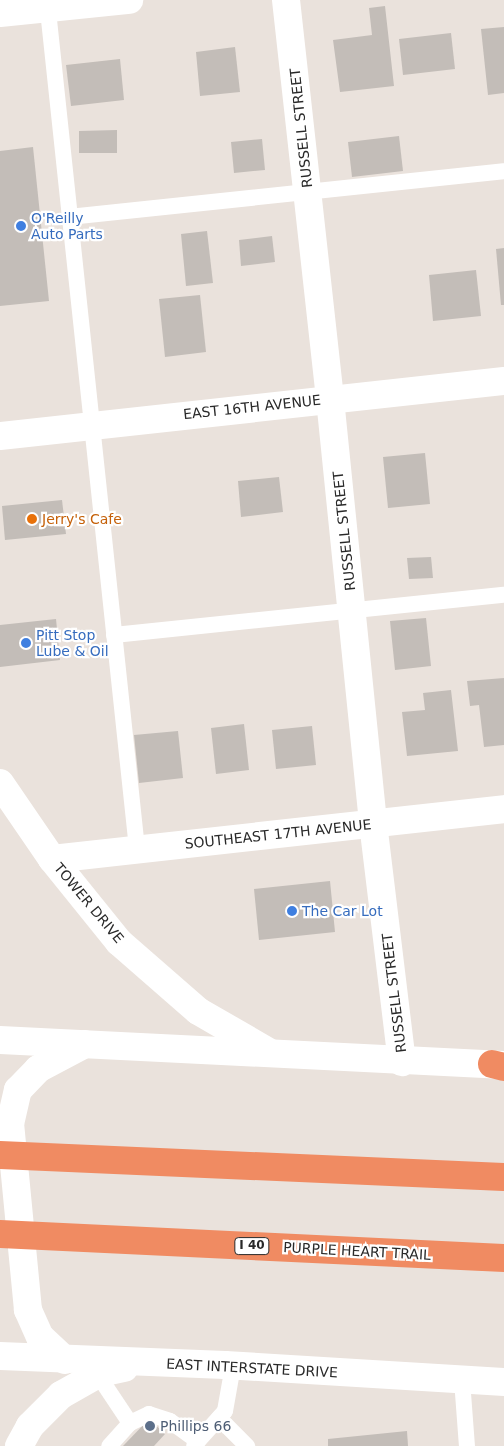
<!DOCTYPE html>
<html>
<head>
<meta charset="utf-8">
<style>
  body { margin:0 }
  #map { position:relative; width:504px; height:1446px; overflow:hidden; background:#eae2dc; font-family:"DejaVu Sans",sans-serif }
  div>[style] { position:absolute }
  .building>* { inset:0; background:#c3bdb8 }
  .lane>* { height:16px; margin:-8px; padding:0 8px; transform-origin:8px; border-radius:8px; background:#fff }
  .street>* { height:28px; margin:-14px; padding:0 14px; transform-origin:14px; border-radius:14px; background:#fff }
  .secondary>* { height:28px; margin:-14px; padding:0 14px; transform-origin:14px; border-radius:14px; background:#fff }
  .highway>* { height:28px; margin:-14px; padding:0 14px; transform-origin:14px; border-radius:14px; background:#f08b62 }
  .dots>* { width:14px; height:14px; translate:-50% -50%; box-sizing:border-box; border:2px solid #fff; border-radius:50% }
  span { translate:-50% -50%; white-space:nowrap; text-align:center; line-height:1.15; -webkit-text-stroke:4.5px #fff; paint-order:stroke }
  .shield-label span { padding:1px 4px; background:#fff; border:1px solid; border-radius:4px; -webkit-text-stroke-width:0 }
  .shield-label { font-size:12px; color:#292929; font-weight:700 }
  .street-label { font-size:14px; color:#292929 }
  .shop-label { font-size:14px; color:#366cbe }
  .left { translate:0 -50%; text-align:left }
  .food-label { font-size:14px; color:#c56008 }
  .service-label { font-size:14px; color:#4e5e75 }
</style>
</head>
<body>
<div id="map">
  <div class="building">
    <div style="clip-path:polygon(385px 6px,394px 86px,340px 92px,333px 40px,372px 35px,369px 8px)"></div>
    <div style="clip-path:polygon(504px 27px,504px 93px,488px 95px,481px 29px)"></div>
    <div style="clip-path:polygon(451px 33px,455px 69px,403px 75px,399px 39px)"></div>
    <div style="clip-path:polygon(235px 47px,240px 92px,200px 96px,196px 52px)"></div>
    <div style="clip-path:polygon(120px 59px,124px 100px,71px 106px,66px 65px)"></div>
    <div style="clip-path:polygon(117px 130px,117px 153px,79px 153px,79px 131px)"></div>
    <div style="clip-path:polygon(399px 136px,403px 171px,352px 177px,348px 142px)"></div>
    <div style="clip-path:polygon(262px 139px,265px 170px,234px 173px,231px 142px)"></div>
    <div style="clip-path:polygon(33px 147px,49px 301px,0 306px,0 151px)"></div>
    <div style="clip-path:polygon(207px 231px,213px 283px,186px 286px,181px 234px)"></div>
    <div style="clip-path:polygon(272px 236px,275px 262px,241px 266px,239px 240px)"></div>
    <div style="clip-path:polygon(504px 248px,504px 305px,501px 305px,496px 249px)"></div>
    <div style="clip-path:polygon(476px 270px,481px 316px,433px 321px,429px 275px)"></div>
    <div style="clip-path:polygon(200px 295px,206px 352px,165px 357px,159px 299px)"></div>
    <div style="clip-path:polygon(425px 453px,430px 504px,388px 508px,383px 457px)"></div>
    <div style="clip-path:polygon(279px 477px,283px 512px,241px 517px,238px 481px)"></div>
    <div style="clip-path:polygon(62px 500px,66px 534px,5px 540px,2px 506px)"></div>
    <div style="clip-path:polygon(431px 557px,433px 578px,409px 579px,407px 558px)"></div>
    <div style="clip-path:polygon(426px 618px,431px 666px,395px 670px,390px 621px)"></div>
    <div style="clip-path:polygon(56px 619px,60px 660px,0 667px,0 625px)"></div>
    <div style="clip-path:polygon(504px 678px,504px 745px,484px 747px,479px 705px,470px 706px,467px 681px)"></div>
    <div style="clip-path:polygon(451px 690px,458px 751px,407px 756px,402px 712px,425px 710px,423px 693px)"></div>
    <div style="clip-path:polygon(244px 724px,249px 770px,216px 774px,211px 728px)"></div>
    <div style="clip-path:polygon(312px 726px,316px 765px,276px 769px,272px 730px)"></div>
    <div style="clip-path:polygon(178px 731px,183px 778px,139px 783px,134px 735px)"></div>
    <div style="clip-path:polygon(330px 881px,335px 932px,259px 940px,254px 889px)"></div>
    <div style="clip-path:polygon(149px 1419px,165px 1434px,154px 1446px,123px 1446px)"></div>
    <div style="clip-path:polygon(407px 1431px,408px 1446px,328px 1446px,328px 1439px)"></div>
  </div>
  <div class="lane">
    <div style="left:47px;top:1px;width:853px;rotate:83.94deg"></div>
    <div style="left:69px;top:217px;width:437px;rotate:-6deg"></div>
    <div style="left:114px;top:635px;width:392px;rotate:-5.9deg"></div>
    <div style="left:98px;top:1375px;width:58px;rotate:56.3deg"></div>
    <div style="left:130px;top:1423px;width:31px;rotate:132deg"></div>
    <div style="left:462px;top:1380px;width:66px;rotate:85.7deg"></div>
    <div style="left:219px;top:1418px;width:40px;rotate:45deg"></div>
    <div style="left:130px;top:1423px;width:21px;rotate:-25deg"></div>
    <div style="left:149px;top:1414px;width:22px;rotate:18deg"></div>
    <div style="left:170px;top:1421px;width:34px;rotate:36deg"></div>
    <div style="left:198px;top:1441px;width:6px;rotate:129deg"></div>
    <div style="left:198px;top:1441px;width:40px;rotate:-48deg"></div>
    <div style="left:225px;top:1411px;width:46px;rotate:-79.9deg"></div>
  </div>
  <div class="street">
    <div style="left:286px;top:0;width:401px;rotate:83.7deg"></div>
    <div style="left:330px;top:399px;width:426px;rotate:84.2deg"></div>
    <div style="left:373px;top:823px;width:241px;rotate:83.1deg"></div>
    <div style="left:0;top:436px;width:507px;rotate:-6.23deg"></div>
    <div style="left:52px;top:859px;width:455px;rotate:-6.3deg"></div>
  </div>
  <div class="secondary">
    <div style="left:0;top:13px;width:130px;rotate:-5.8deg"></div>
    <div style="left:0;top:783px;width:92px;rotate:55.6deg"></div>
    <div style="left:52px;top:859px;width:107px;rotate:51.1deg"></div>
    <div style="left:119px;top:942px;width:105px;rotate:41.1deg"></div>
    <div style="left:198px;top:1011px;width:82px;rotate:30deg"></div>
    <div style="left:0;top:1040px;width:505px;rotate:2.84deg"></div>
    <div style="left:0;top:1356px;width:225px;rotate:2.3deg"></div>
    <div style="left:225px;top:1365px;width:280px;rotate:3.5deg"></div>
    <div style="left:65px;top:1360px;width:34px;rotate:-137deg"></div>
    <div style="left:40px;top:1337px;width:30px;rotate:-114deg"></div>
    <div style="left:28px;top:1310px;width:187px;rotate:-95.5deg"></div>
    <div style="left:10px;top:1124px;width:35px;rotate:-77deg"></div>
    <div style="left:18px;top:1090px;width:29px;rotate:-46deg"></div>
    <div style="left:38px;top:1069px;width:53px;rotate:-28deg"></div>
    <div style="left:19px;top:1446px;width:23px;rotate:-61deg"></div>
    <div style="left:30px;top:1426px;width:44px;rotate:-45deg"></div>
    <div style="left:61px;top:1395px;width:45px;rotate:-29.4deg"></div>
    <div style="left:100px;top:1373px;width:25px;rotate:-12deg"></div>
  </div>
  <div class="highway">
    <div style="left:492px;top:1064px;width:12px;rotate:14deg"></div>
    <div style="left:0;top:1155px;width:504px;rotate:2.5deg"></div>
    <div style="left:0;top:1234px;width:505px;rotate:2.73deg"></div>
  </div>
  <div class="dots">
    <div style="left:21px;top:226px;background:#3f7fe0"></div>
    <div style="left:32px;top:519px;background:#e8710a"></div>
    <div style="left:26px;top:643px;background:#3f7fe0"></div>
    <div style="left:292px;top:911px;background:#3f7fe0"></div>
    <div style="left:150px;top:1426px;background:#5c6f8a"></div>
  </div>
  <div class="shield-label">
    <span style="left:252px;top:1246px">I 40</span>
  </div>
  <div class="street-label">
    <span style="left:301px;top:128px;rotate:-96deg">RUSSELL STREET</span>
    <span style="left:252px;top:407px;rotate:-6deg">EAST 16TH AVENUE</span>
    <span style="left:344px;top:531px;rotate:-96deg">RUSSELL STREET</span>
    <span style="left:278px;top:834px;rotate:-6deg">SOUTHEAST 17TH AVENUE</span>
    <span style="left:89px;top:903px;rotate:50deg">TOWER DRIVE</span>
    <span style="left:394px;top:993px;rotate:-97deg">RUSSELL STREET</span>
    <span style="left:357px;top:1251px;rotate:3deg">PURPLE HEART TRAIL</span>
    <span style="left:252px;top:1368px;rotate:3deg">EAST INTERSTATE DRIVE</span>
  </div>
  <div class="shop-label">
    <span class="left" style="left:31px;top:226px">O'Reilly<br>Auto Parts</span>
    <span class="left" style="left:36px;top:643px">Pitt Stop<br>Lube &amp; Oil</span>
    <span class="left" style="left:302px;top:911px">The Car Lot</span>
  </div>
  <div class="food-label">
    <span class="left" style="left:42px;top:519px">Jerry's Cafe</span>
  </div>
  <div class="service-label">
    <span class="left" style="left:160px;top:1426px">Phillips 66</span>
  </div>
</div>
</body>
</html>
